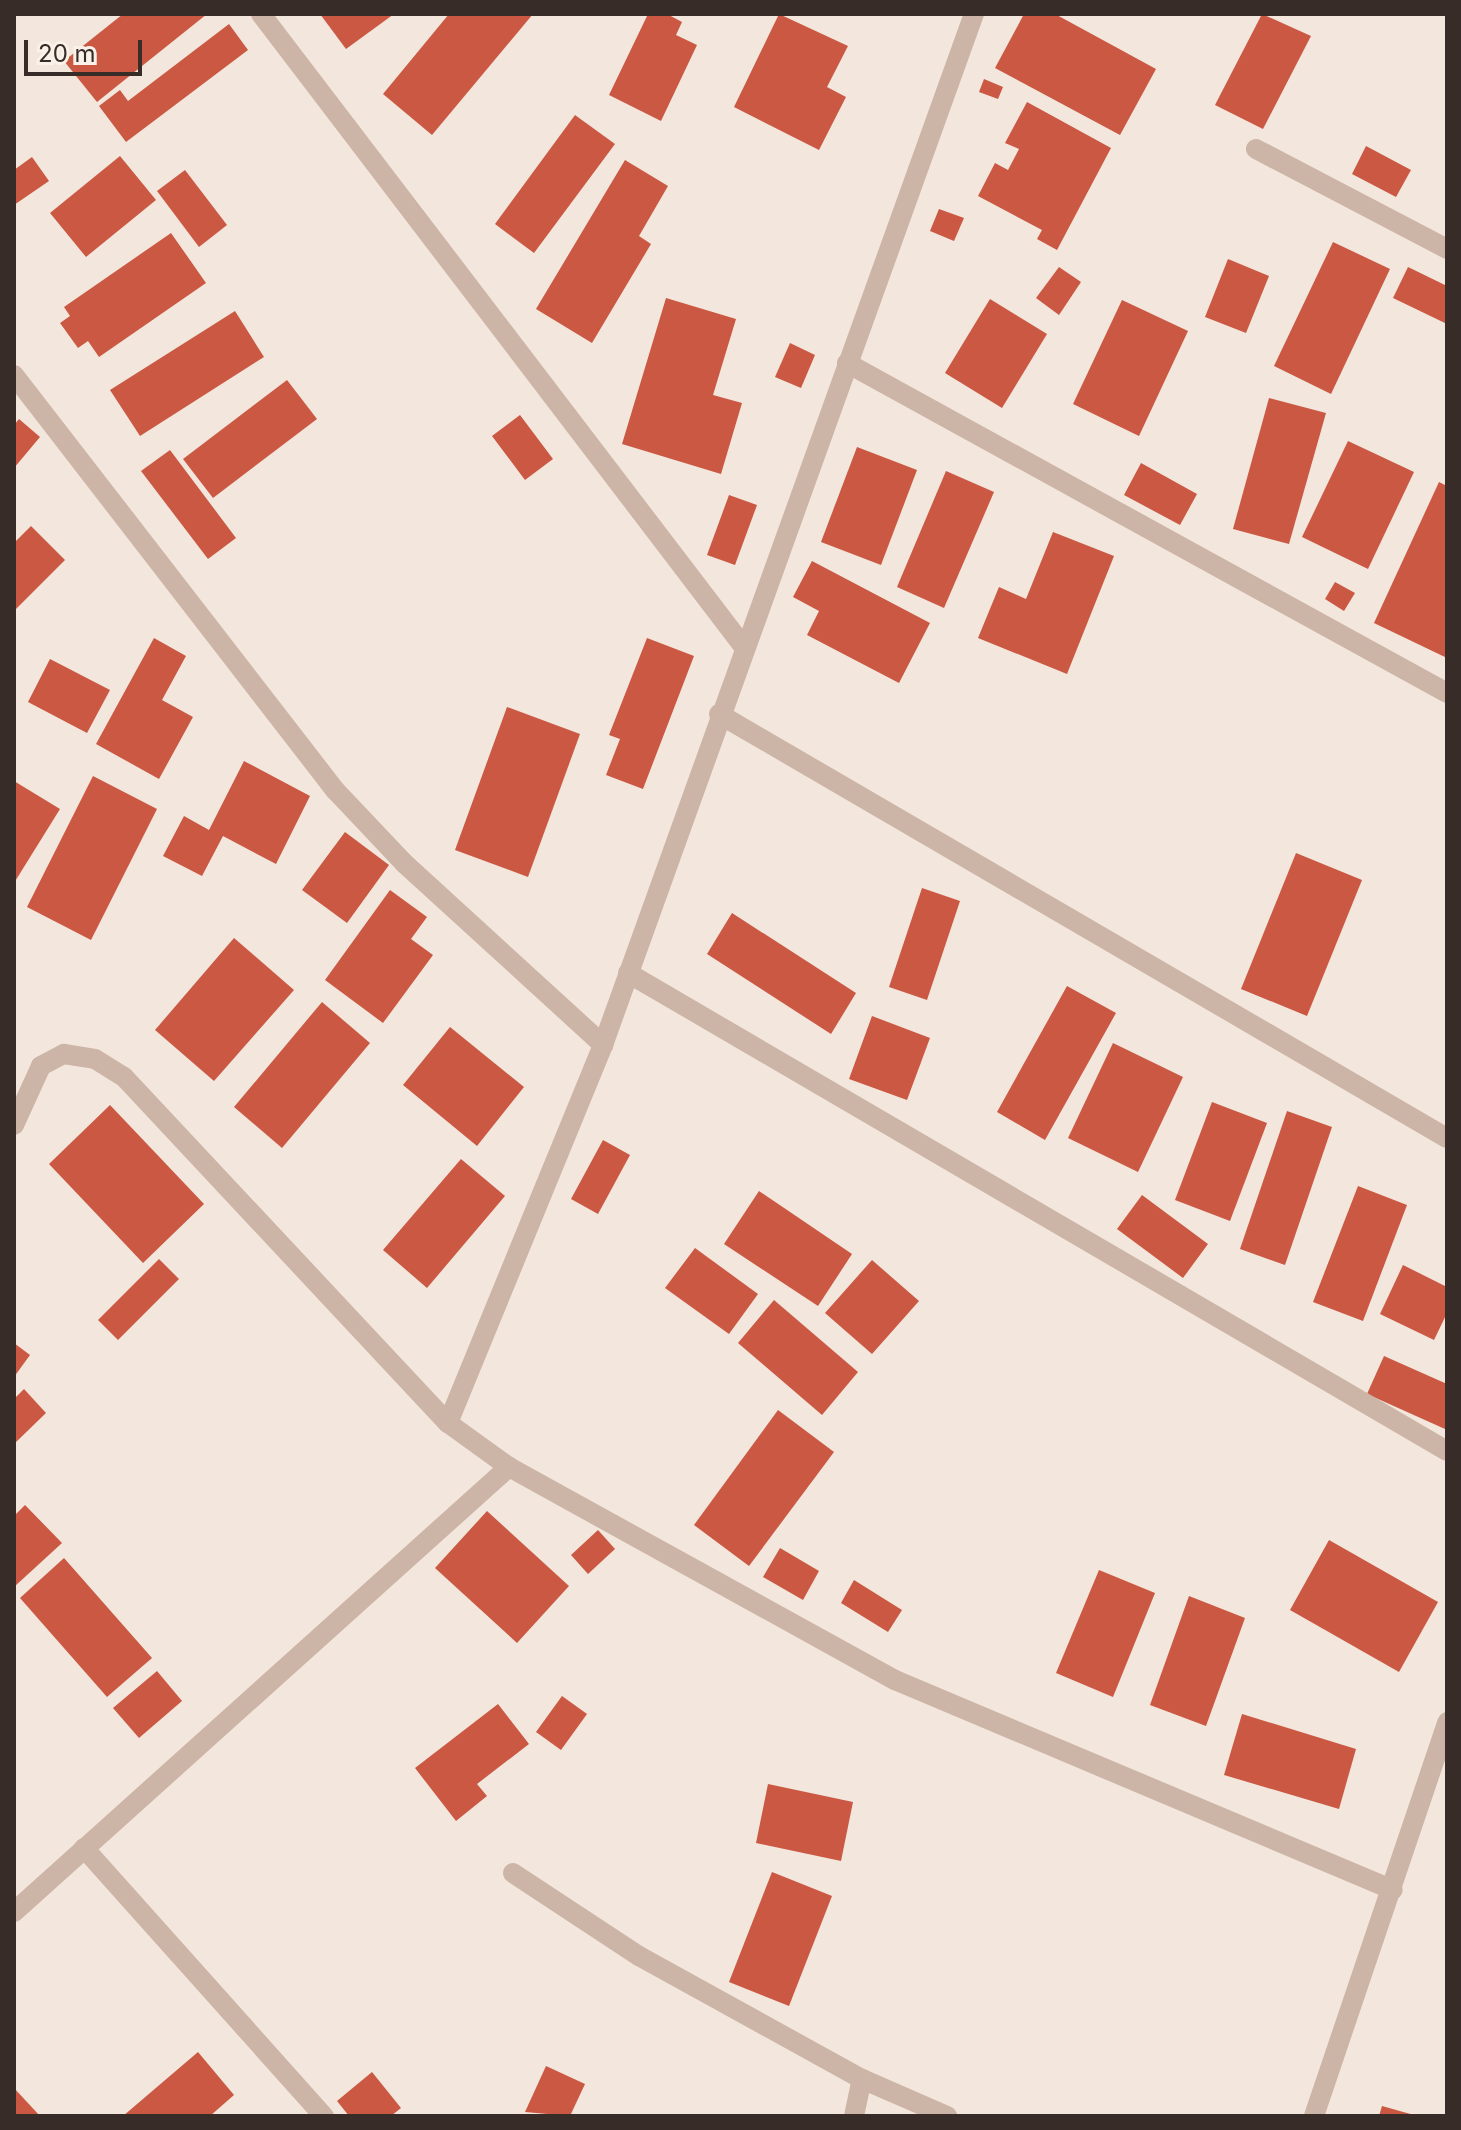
<!DOCTYPE html>
<html>
<head>
<meta charset="utf-8">
<style>
  body { margin:0 }
  #map { position:relative; width:1461px; height:2130px; overflow:hidden; background:#f3e6dc; font-family:Inter,sans-serif }
  div>[style] { position:absolute }
  .building>* { inset:0; background:#ca5843 }
  .minor>* { height:20px; margin:-10px; padding:0 10px; transform-origin:10px; border-radius:10px; background:#ccb5a7 }
  span { translate:-50% -50%; white-space:nowrap; text-align:center; line-height:1.15; -webkit-text-stroke:6px #faf1e9; paint-order:stroke }
  .frame { position:absolute; inset:0; border:16px solid #382c28; pointer-events:none }
  .scale { position:absolute; left:24px; top:40px; width:118px; height:36px; box-sizing:border-box; border:4px solid #382c28; border-top:0; padding-left:10px; font-size:24px; line-height:28px; white-space:nowrap; color:#382c28; -webkit-text-stroke:6px #faf1e9; paint-order:stroke }
</style>
</head>
<body>
<div id="map">
  <div class="building">
    <div style="clip-path:polygon(123px 14px,207px 14px,97px 102px,64px 61px)"></div>
    <div style="clip-path:polygon(320px 14px,394px 14px,346px 49px)"></div>
    <div style="clip-path:polygon(449px 14px,533px 14px,432px 135px,383px 94px)"></div>
    <div style="clip-path:polygon(648px 14px,667px 14px,682px 22px,676px 35px,697px 45px,661px 121px,609px 95px)"></div>
    <div style="clip-path:polygon(779px 14px,848px 46px,827px 87px,846px 97px,819px 150px,734px 107px)"></div>
    <div style="clip-path:polygon(1024px 14px,1055px 14px,1156px 69px,1120px 135px,995px 68px)"></div>
    <div style="clip-path:polygon(1262px 14px,1311px 36px,1263px 129px,1215px 105px)"></div>
    <div style="clip-path:polygon(229px 24px,248px 50px,126px 142px,99px 106px,120px 90px,128px 101px)"></div>
    <div style="clip-path:polygon(984px 79px,1003px 87px,998px 99px,979px 92px)"></div>
    <div style="clip-path:polygon(1027px 102px,1111px 148px,1057px 250px,1037px 239px,1042px 230px,978px 196px,995px 163px,1008px 170px,1019px 149px,1005px 143px)"></div>
    <div style="clip-path:polygon(575px 115px,615px 144px,534px 253px,495px 224px)"></div>
    <div style="clip-path:polygon(1366px 146px,1411px 170px,1396px 197px,1352px 174px)"></div>
    <div style="clip-path:polygon(120px 156px,156px 200px,86px 257px,50px 213px)"></div>
    <div style="clip-path:polygon(32px 157px,49px 181px,14px 205px,14px 170px)"></div>
    <div style="clip-path:polygon(625px 160px,668px 186px,639px 236px,651px 244px,592px 343px,536px 309px)"></div>
    <div style="clip-path:polygon(185px 170px,227px 225px,199px 247px,157px 191px)"></div>
    <div style="clip-path:polygon(939px 209px,964px 218px,954px 241px,930px 231px)"></div>
    <div style="clip-path:polygon(171px 233px,206px 283px,99px 357px,88px 341px,78px 348px,60px 323px,70px 316px,64px 307px)"></div>
    <div style="clip-path:polygon(1333px 242px,1390px 269px,1331px 394px,1274px 366px)"></div>
    <div style="clip-path:polygon(1228px 259px,1269px 276px,1246px 333px,1205px 317px)"></div>
    <div style="clip-path:polygon(1059px 267px,1081px 282px,1059px 315px,1036px 298px)"></div>
    <div style="clip-path:polygon(1408px 267px,1447px 286px,1447px 324px,1393px 298px)"></div>
    <div style="clip-path:polygon(666px 298px,736px 319px,713px 395px,742px 403px,721px 474px,622px 444px)"></div>
    <div style="clip-path:polygon(990px 299px,1047px 334px,1002px 408px,945px 373px)"></div>
    <div style="clip-path:polygon(1122px 300px,1188px 331px,1139px 436px,1073px 404px)"></div>
    <div style="clip-path:polygon(235px 311px,264px 357px,140px 436px,110px 390px)"></div>
    <div style="clip-path:polygon(790px 343px,815px 355px,801px 388px,775px 377px)"></div>
    <div style="clip-path:polygon(287px 380px,317px 419px,213px 498px,183px 459px)"></div>
    <div style="clip-path:polygon(1269px 398px,1326px 413px,1289px 544px,1233px 529px)"></div>
    <div style="clip-path:polygon(520px 415px,553px 459px,525px 480px,492px 436px)"></div>
    <div style="clip-path:polygon(19px 419px,40px 437px,14px 468px,14px 425px)"></div>
    <div style="clip-path:polygon(1348px 441px,1414px 472px,1368px 569px,1302px 537px)"></div>
    <div style="clip-path:polygon(857px 447px,917px 470px,881px 565px,821px 542px)"></div>
    <div style="clip-path:polygon(170px 450px,236px 538px,208px 559px,141px 471px)"></div>
    <div style="clip-path:polygon(1141px 463px,1197px 494px,1180px 525px,1124px 495px)"></div>
    <div style="clip-path:polygon(946px 471px,994px 492px,944px 608px,897px 587px)"></div>
    <div style="clip-path:polygon(1439px 482px,1447px 486px,1447px 658px,1374px 623px)"></div>
    <div style="clip-path:polygon(729px 495px,757px 505px,735px 565px,707px 555px)"></div>
    <div style="clip-path:polygon(31px 526px,65px 560px,14px 611px,14px 543px)"></div>
    <div style="clip-path:polygon(1053px 532px,1114px 556px,1067px 674px,978px 638px,999px 587px,1026px 599px)"></div>
    <div style="clip-path:polygon(812px 561px,930px 623px,899px 683px,807px 635px,819px 611px,793px 597px)"></div>
    <div style="clip-path:polygon(1335px 582px,1355px 593px,1344px 611px,1325px 599px)"></div>
    <div style="clip-path:polygon(154px 638px,186px 656px,162px 700px,193px 717px,159px 779px,96px 744px)"></div>
    <div style="clip-path:polygon(647px 638px,694px 656px,643px 789px,606px 775px,620px 739px,609px 735px)"></div>
    <div style="clip-path:polygon(50px 659px,110px 690px,87px 733px,28px 702px)"></div>
    <div style="clip-path:polygon(507px 707px,580px 734px,528px 877px,455px 850px)"></div>
    <div style="clip-path:polygon(244px 761px,310px 796px,276px 864px,223px 836px,202px 876px,163px 856px,184px 816px,209px 830px)"></div>
    <div style="clip-path:polygon(93px 776px,157px 809px,91px 940px,27px 907px)"></div>
    <div style="clip-path:polygon(14px 781px,60px 809px,14px 883px)"></div>
    <div style="clip-path:polygon(345px 832px,389px 865px,347px 923px,302px 890px)"></div>
    <div style="clip-path:polygon(1296px 853px,1362px 880px,1307px 1016px,1241px 989px)"></div>
    <div style="clip-path:polygon(922px 888px,960px 901px,927px 1000px,889px 987px)"></div>
    <div style="clip-path:polygon(390px 890px,427px 917px,411px 939px,433px 955px,383px 1023px,325px 980px)"></div>
    <div style="clip-path:polygon(732px 913px,856px 993px,831px 1034px,707px 954px)"></div>
    <div style="clip-path:polygon(234px 938px,294px 990px,214px 1081px,155px 1030px)"></div>
    <div style="clip-path:polygon(1067px 986px,1116px 1013px,1045px 1140px,997px 1112px)"></div>
    <div style="clip-path:polygon(322px 1002px,370px 1043px,282px 1148px,234px 1107px)"></div>
    <div style="clip-path:polygon(872px 1016px,930px 1038px,907px 1100px,849px 1079px)"></div>
    <div style="clip-path:polygon(450px 1027px,524px 1087px,477px 1146px,403px 1085px)"></div>
    <div style="clip-path:polygon(1113px 1043px,1183px 1077px,1138px 1172px,1068px 1138px)"></div>
    <div style="clip-path:polygon(1212px 1102px,1267px 1123px,1230px 1221px,1175px 1200px)"></div>
    <div style="clip-path:polygon(110px 1105px,204px 1204px,143px 1263px,49px 1164px)"></div>
    <div style="clip-path:polygon(1287px 1111px,1332px 1127px,1285px 1265px,1240px 1249px)"></div>
    <div style="clip-path:polygon(603px 1140px,630px 1155px,598px 1214px,571px 1199px)"></div>
    <div style="clip-path:polygon(461px 1159px,505px 1196px,427px 1288px,383px 1250px)"></div>
    <div style="clip-path:polygon(1358px 1186px,1407px 1205px,1363px 1321px,1313px 1302px)"></div>
    <div style="clip-path:polygon(759px 1191px,852px 1254px,818px 1306px,724px 1244px)"></div>
    <div style="clip-path:polygon(1142px 1195px,1208px 1244px,1183px 1278px,1117px 1229px)"></div>
    <div style="clip-path:polygon(695px 1248px,758px 1294px,729px 1334px,665px 1288px)"></div>
    <div style="clip-path:polygon(159px 1259px,179px 1279px,118px 1340px,98px 1320px)"></div>
    <div style="clip-path:polygon(872px 1260px,919px 1301px,872px 1354px,825px 1313px)"></div>
    <div style="clip-path:polygon(1403px 1265px,1447px 1287px,1447px 1313px,1434px 1340px,1380px 1314px)"></div>
    <div style="clip-path:polygon(774px 1300px,858px 1372px,822px 1415px,738px 1343px)"></div>
    <div style="clip-path:polygon(14px 1343px,30px 1355px,14px 1377px)"></div>
    <div style="clip-path:polygon(1384px 1356px,1447px 1384px,1445px 1429px,1367px 1394px)"></div>
    <div style="clip-path:polygon(24px 1389px,46px 1413px,14px 1444px,14px 1399px)"></div>
    <div style="clip-path:polygon(778px 1410px,834px 1452px,749px 1566px,694px 1525px)"></div>
    <div style="clip-path:polygon(25px 1505px,62px 1543px,14px 1587px,14px 1516px)"></div>
    <div style="clip-path:polygon(487px 1511px,569px 1586px,517px 1643px,435px 1568px)"></div>
    <div style="clip-path:polygon(598px 1530px,615px 1549px,588px 1574px,571px 1555px)"></div>
    <div style="clip-path:polygon(1329px 1540px,1438px 1602px,1399px 1672px,1290px 1610px)"></div>
    <div style="clip-path:polygon(780px 1548px,819px 1571px,803px 1600px,763px 1577px)"></div>
    <div style="clip-path:polygon(64px 1558px,152px 1658px,107px 1697px,20px 1598px)"></div>
    <div style="clip-path:polygon(1099px 1570px,1155px 1593px,1113px 1697px,1056px 1673px)"></div>
    <div style="clip-path:polygon(854px 1580px,902px 1610px,888px 1632px,841px 1603px)"></div>
    <div style="clip-path:polygon(1189px 1596px,1245px 1618px,1206px 1726px,1150px 1705px)"></div>
    <div style="clip-path:polygon(157px 1671px,182px 1701px,139px 1738px,113px 1708px)"></div>
    <div style="clip-path:polygon(562px 1696px,587px 1714px,561px 1750px,536px 1732px)"></div>
    <div style="clip-path:polygon(498px 1704px,529px 1744px,477px 1784px,487px 1796px,456px 1821px,415px 1768px)"></div>
    <div style="clip-path:polygon(1242px 1714px,1356px 1749px,1339px 1809px,1224px 1775px)"></div>
    <div style="clip-path:polygon(768px 1784px,853px 1802px,841px 1861px,756px 1843px)"></div>
    <div style="clip-path:polygon(772px 1872px,832px 1896px,789px 2006px,729px 1982px)"></div>
    <div style="clip-path:polygon(198px 2052px,234px 2095px,210px 2116px,123px 2116px)"></div>
    <div style="clip-path:polygon(546px 2066px,585px 2084px,570px 2116px,525px 2112px)"></div>
    <div style="clip-path:polygon(372px 2072px,401px 2108px,391px 2116px,349px 2116px,337px 2101px)"></div>
    <div style="clip-path:polygon(14px 2088px,40px 2116px,14px 2116px)"></div>
    <div style="clip-path:polygon(1382px 2106px,1414px 2115px,1414px 2116px,1379px 2116px)"></div>
  </div>
  <div class="minor">
    <div style="left:261px;top:14px;width:796px;rotate:52.66deg"></div>
    <div style="left:1256px;top:149px;width:216px;rotate:27.6deg"></div>
    <div style="left:847px;top:363px;width:685px;rotate:28.81deg"></div>
    <div style="left:14px;top:375px;width:525px;rotate:52.28deg"></div>
    <div style="left:335px;top:790px;width:100px;rotate:46.6deg"></div>
    <div style="left:404px;top:863px;width:270px;rotate:42.4deg"></div>
    <div style="left:719px;top:714px;width:842px;rotate:30.22deg"></div>
    <div style="left:628px;top:973px;width:948px;rotate:30.27deg"></div>
    <div style="left:14px;top:1125px;width:65px;rotate:-65.4deg"></div>
    <div style="left:41px;top:1066px;width:26px;rotate:-28deg"></div>
    <div style="left:64px;top:1054px;width:31px;rotate:9deg"></div>
    <div style="left:95px;top:1059px;width:34px;rotate:32deg"></div>
    <div style="left:124px;top:1077px;width:474px;rotate:46.9deg"></div>
    <div style="left:448px;top:1423px;width:75px;rotate:35.8deg"></div>
    <div style="left:509px;top:1467px;width:441px;rotate:28.9deg"></div>
    <div style="left:895px;top:1680px;width:540px;rotate:22.86deg"></div>
    <div style="left:448px;top:1423px;width:409px;rotate:-67.7deg"></div>
    <div style="left:603px;top:1045px;width:1096px;rotate:-70.21deg"></div>
    <div style="left:84px;top:1848px;width:360px;rotate:48.2deg"></div>
    <div style="left:513px;top:1873px;width:151px;rotate:33.4deg"></div>
    <div style="left:639px;top:1956px;width:255px;rotate:28.9deg"></div>
    <div style="left:14px;top:1912px;width:666px;rotate:-41.96deg"></div>
    <div style="left:854px;top:2116px;width:38px;rotate:-78deg"></div>
    <div style="left:862px;top:2079px;width:93px;rotate:23.5deg"></div>
    <div style="left:1314px;top:2116px;width:416px;rotate:-71.3deg"></div>
  </div>
  <div class="frame"></div>
  <div class="scale">20 m</div>
</div>
</body>
</html>
